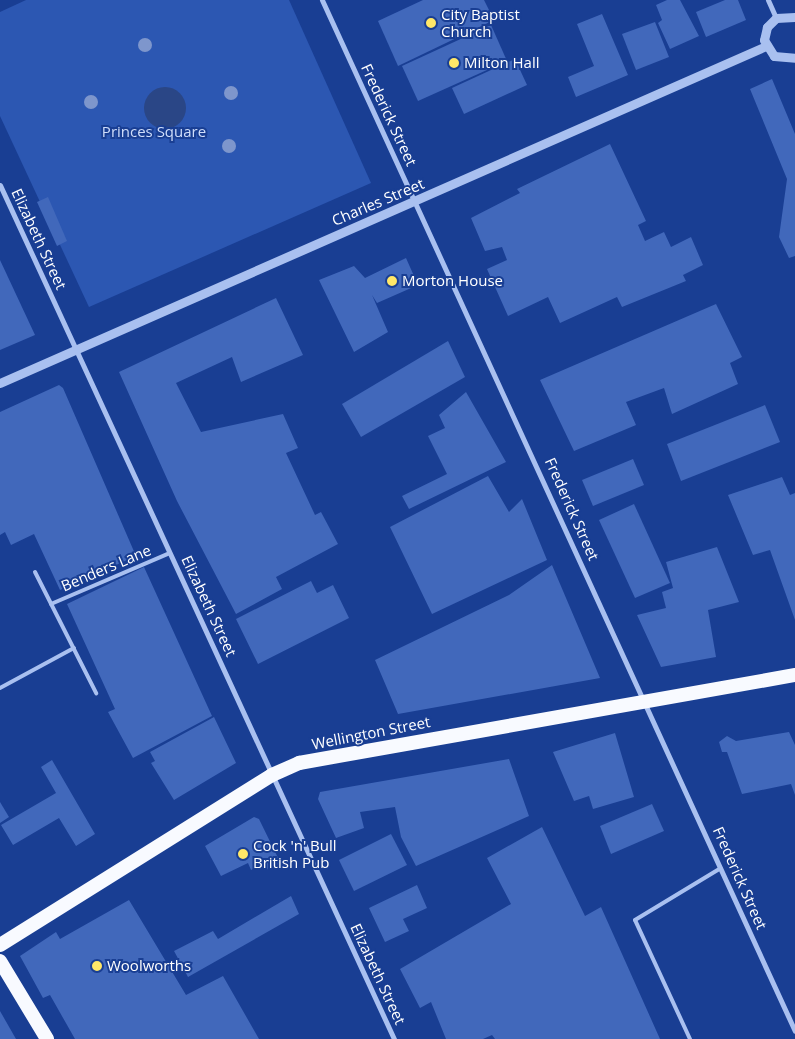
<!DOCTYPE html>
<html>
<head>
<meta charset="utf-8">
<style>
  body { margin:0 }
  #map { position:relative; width:795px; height:1039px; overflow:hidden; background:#193e93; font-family:"Open Sans",sans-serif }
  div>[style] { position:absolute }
  .green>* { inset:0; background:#2c57b2 }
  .water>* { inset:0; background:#2a4686 }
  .round { border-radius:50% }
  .building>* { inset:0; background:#4168bb }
  .service>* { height:4px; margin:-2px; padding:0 2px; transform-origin:2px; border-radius:2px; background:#a9c0f0 }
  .minor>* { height:5px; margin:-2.5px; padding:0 2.5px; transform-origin:2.5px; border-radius:2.5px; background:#a9c0f0 }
  .tertiary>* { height:9px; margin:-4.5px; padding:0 4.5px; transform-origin:4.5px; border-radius:4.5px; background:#a9c0f0 }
  .trunk>* { height:14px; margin:-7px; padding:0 7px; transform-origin:7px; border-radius:7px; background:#f8faff }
  .trees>* { width:14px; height:14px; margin:-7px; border-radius:50%; background:#7e96cc }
  .dots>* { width:14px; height:14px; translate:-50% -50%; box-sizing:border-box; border:2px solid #193e93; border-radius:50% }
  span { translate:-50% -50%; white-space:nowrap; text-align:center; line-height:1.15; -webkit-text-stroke:4px #193e93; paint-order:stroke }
  .poi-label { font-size:15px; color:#fff }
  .left { translate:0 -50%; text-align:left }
  .street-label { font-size:15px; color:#fff }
  .park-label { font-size:15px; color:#d0defb }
</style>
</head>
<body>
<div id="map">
  <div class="green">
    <div style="clip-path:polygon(26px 0,289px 0,371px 183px,89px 307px,0 116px,0 12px)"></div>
  </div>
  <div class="water">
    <div class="round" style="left:144px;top:87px;width:42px;height:42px"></div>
  </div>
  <div class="building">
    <div style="clip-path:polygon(423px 0,484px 0,494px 20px,398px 66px,378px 21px)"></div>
    <div style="clip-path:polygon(667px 0,680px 0,699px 36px,670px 49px,658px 23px,662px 20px,656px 5px)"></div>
    <div style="clip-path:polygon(725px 0,738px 0,746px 20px,706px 37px,696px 12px)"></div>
    <div style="clip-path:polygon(602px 14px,628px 75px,576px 97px,568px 77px,594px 66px,577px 24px)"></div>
    <div style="clip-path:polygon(655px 22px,669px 57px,636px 70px,622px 34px)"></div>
    <div style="clip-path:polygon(491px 25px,507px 61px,418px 101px,402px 66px)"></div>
    <div style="clip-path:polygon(515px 59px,527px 85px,464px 114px,452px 88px)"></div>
    <div style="clip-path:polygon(772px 79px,795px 134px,795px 256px,789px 258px,779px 237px,787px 179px,750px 89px)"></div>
    <div style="clip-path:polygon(610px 144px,646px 221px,638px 225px,645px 241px,664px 232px,671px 247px,691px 237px,703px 265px,683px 275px,686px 281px,622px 307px,617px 297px,560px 323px,548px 297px,508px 316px,487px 269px,507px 260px,502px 247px,485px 251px,471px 218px,520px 193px,517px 189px)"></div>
    <div style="clip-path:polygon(48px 197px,67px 241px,57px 246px,37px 202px)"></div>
    <div style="clip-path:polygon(406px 258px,418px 285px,377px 303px,372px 295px,388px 332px,354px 352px,319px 280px,354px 266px,365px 278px)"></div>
    <div style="clip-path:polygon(0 260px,35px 335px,0 350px)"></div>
    <div style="clip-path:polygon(276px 298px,303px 355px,241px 382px,232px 357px,176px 383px,201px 432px,283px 414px,298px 448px,286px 453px,315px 515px,321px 512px,338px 544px,276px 577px,282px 589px,236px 614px,177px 501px,119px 372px)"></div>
    <div style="clip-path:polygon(716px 304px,742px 357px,730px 363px,738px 384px,672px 414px,664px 388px,626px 402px,636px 425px,574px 451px,540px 380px)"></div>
    <div style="clip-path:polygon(448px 341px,465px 377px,361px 437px,342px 404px)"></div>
    <div style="clip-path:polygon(59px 385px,63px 388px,136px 556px,60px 590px,34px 534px,11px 545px,5px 532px,0 535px,0 412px)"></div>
    <div style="clip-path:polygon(466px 392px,506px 462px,409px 509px,402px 496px,447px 474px,428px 436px,445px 428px,439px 415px)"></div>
    <div style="clip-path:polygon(765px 405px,780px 442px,681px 481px,667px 444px)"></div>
    <div style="clip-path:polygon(633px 459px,644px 485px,593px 506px,582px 480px)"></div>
    <div style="clip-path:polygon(488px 476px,509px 512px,522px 499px,547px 560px,432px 614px,390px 527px)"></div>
    <div style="clip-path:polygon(782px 477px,790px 495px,795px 493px,795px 620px,770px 550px,753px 555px,728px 495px)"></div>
    <div style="clip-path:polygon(634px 504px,670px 583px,635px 598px,599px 520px)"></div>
    <div style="clip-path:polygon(717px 547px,739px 602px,708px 610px,716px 657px,661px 667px,637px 615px,666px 608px,662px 592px,673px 588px,666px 562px)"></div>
    <div style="clip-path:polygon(552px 565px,600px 678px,398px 714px,375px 660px,509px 595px)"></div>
    <div style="clip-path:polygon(144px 567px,212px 716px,133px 758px,108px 712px,115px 709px,67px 604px)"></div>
    <div style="clip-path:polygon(311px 581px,317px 593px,333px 585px,349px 618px,258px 664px,236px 619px)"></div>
    <div style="clip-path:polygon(214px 717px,236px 763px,174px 800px,151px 763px,155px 761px,150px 752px)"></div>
    <div style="clip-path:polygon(789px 732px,795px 745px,795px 795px,791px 784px,742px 794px,727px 752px,722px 752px,719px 742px,727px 736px,736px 741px)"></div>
    <div style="clip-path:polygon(615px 733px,634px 797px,593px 809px,589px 796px,574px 801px,553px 752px)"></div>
    <div style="clip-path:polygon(509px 759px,529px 816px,416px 866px,401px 837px,395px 807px,360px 812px,364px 828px,336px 838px,318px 799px,320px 792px)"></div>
    <div style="clip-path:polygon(52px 760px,95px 834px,76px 846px,59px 818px,13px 845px,1px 825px,56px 793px,41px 767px)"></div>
    <div style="clip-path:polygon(0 802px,9px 817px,0 823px)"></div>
    <div style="clip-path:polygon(652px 804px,664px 831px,611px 854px,600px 826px)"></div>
    <div style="clip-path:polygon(254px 817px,259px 819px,281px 864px,268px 870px,265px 864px,251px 870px,248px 863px,221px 876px,205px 846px)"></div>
    <div style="clip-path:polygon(542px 827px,585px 916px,601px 907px,660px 1039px,495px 1039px,492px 1035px,483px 1039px,446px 1039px,431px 1002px,420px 1008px,400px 969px,511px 904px,487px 858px)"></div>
    <div style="clip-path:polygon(391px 834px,407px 865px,354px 891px,339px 860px)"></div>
    <div style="clip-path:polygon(417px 885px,427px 908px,403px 919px,409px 931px,385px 942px,369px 908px)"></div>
    <div style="clip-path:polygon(291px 896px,299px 914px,188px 977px,174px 951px,213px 931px,218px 939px)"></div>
    <div style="clip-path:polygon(129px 900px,186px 995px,223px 976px,259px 1039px,75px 1039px,50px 995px,43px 998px,20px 956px,56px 932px,60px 939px)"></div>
    <div style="clip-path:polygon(0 1011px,16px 1039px,0 1039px)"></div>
  </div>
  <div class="service">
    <div style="left:35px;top:572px;width:136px;rotate:63.2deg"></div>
    <div style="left:51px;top:604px;width:129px;rotate:-23.2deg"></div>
    <div style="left:0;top:688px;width:84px;rotate:-28.4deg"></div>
    <div style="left:690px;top:1039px;width:131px;rotate:-114.8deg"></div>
    <div style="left:635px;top:920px;width:100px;rotate:-31.2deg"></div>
  </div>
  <div class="minor">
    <div style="left:322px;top:0;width:1134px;rotate:65.36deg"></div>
    <div style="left:768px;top:0;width:20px;rotate:66deg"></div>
    <div style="left:0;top:185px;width:941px;rotate:65.23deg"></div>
  </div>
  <div class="tertiary">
    <div style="left:795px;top:17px;width:19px;rotate:177deg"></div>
    <div style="left:776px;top:18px;width:13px;rotate:135deg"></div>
    <div style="left:767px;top:27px;width:13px;rotate:103deg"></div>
    <div style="left:764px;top:40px;width:19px;rotate:58deg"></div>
    <div style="left:774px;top:56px;width:21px;rotate:5deg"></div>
    <div style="left:0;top:383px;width:837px;rotate:-23.75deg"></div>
  </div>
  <div class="trunk">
    <div style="left:0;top:945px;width:321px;rotate:-32deg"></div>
    <div style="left:272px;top:775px;width:30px;rotate:-24deg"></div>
    <div style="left:299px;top:763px;width:504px;rotate:-10.06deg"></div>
    <div style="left:0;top:961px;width:91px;rotate:58.9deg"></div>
  </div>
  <div class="trees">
    <div style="left:145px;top:45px"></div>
    <div style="left:231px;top:93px"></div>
    <div style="left:91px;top:102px"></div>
    <div style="left:229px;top:146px"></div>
  </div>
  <div class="dots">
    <div style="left:431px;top:23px;background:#ffe768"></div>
    <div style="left:454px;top:63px;background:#ffe768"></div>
    <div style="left:392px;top:281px;background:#ffe768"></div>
    <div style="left:243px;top:854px;background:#ffe768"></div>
    <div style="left:97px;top:966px;background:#ffe768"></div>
  </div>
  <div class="poi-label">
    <span class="left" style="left:441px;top:23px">City Baptist<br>Church</span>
    <span class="left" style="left:464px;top:63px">Milton Hall</span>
    <span class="left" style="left:402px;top:281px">Morton House</span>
    <span class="left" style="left:253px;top:854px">Cock 'n' Bull<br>British Pub</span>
    <span class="left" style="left:107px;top:966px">Woolworths</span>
  </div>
  <div class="street-label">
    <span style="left:389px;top:115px;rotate:65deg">Frederick Street</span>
    <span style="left:378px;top:202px;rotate:-23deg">Charles Street</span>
    <span style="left:39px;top:239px;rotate:65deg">Elizabeth Street</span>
    <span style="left:572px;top:509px;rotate:66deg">Frederick Street</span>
    <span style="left:106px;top:568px;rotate:-23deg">Benders Lane</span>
    <span style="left:209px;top:606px;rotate:65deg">Elizabeth Street</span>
    <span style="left:371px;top:733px;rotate:-11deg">Wellington Street</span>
    <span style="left:740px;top:878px;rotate:66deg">Frederick Street</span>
    <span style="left:378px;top:974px;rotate:65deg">Elizabeth Street</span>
  </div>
  <div class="park-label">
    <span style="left:154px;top:132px">Princes Square</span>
  </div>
</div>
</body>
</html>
